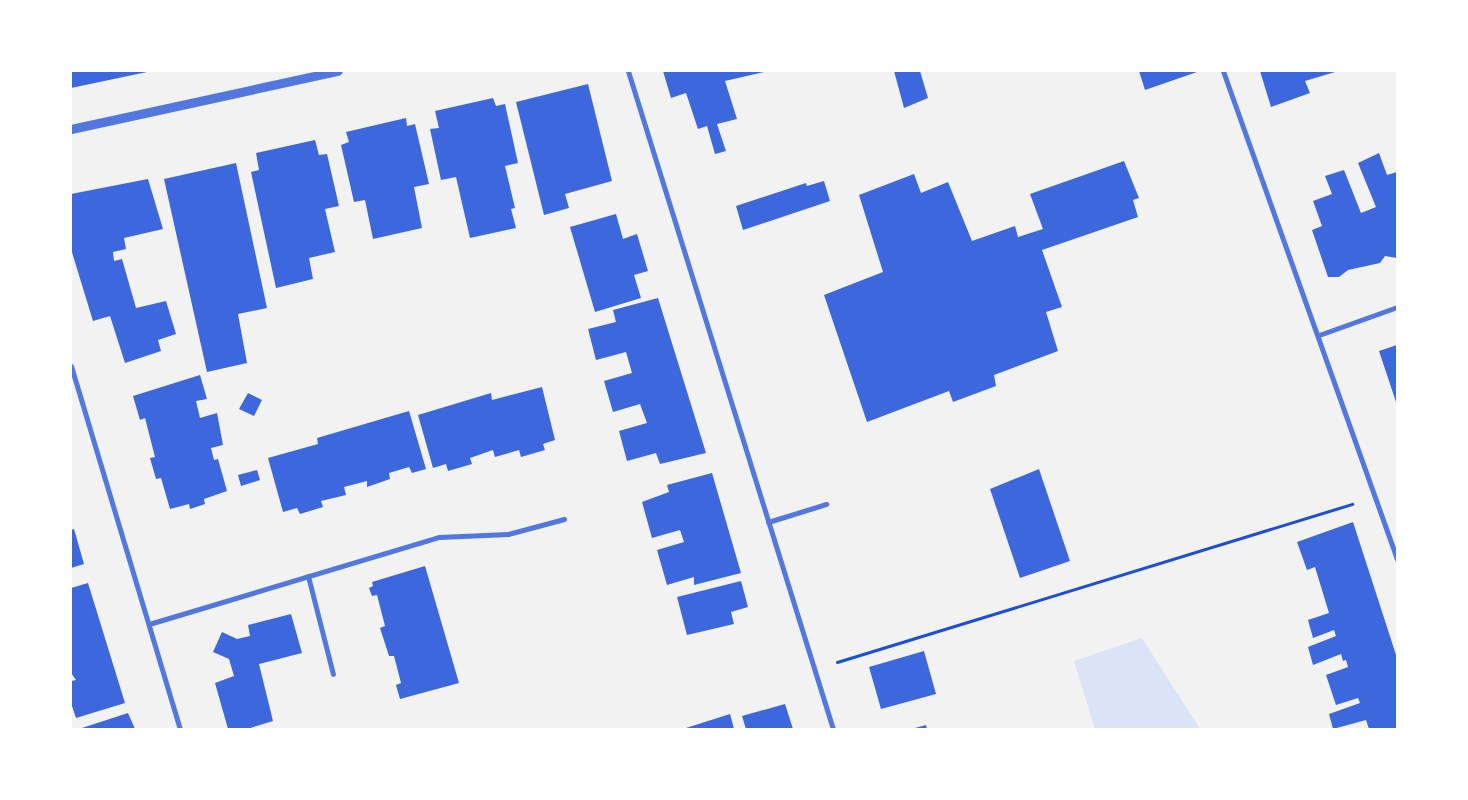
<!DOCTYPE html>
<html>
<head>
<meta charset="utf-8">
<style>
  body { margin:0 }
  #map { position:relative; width:1468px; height:800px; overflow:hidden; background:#f2f2f2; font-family:"Open Sans",sans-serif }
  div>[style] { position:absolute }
  .green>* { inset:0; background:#dbe4f7 }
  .building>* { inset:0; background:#3d67dc }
  .path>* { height:3px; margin:-1.5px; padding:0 1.5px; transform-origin:1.5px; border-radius:1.5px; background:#1d4ed8 }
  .minor>* { height:5px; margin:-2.5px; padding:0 2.5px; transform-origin:2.5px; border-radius:2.5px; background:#5277de }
  .tertiary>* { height:9px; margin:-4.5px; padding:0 4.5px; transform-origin:4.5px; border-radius:4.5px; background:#5277de }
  span { translate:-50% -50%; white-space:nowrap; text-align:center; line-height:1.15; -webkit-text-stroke:4px #fff; paint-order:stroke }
  .frame { position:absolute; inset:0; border:72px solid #fff; pointer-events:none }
</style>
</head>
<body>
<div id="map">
  <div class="green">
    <div style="clip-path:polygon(1142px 638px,1200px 729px,1095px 729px,1074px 661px)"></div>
  </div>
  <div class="building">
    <div style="clip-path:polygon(71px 71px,147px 71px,147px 72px,71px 88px)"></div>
    <div style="clip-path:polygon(663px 71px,764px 71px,764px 72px,725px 81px,737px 119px,717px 124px,726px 151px,715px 154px,707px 126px,698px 129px,686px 93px,671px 98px)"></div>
    <div style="clip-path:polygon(894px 71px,920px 71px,928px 98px,904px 108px)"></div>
    <div style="clip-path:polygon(1139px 71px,1197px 71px,1197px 72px,1145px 90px)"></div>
    <div style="clip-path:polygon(1260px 71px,1335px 71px,1335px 72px,1305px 81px,1310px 93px,1271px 107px)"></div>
    <div style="clip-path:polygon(588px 84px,612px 181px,565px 194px,569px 208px,544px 215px,516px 102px)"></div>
    <div style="clip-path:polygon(493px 98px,496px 106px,505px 104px,518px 163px,505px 166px,515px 208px,511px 209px,516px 228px,470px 238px,456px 177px,441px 180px,430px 129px,439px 128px,435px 111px)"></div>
    <div style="clip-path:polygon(406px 118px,407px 126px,415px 124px,429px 184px,414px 187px,422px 228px,373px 239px,365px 200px,354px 202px,341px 145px,349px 142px,346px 132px)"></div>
    <div style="clip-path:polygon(315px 140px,319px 155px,327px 154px,339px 206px,325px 209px,335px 252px,309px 258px,313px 279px,276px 288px,251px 172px,259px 170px,256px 153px)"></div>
    <div style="clip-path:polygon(1379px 153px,1387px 175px,1397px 172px,1397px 258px,1385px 256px,1380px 263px,1348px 270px,1339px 277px,1328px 277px,1312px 230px,1322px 226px,1313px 201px,1332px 194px,1325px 176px,1344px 170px,1361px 213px,1376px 207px,1358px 163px)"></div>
    <div style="clip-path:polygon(1124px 161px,1139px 198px,1133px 200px,1138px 217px,1042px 250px,1062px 307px,1046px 312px,1058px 351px,994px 375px,996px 386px,953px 402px,949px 391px,867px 422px,824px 295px,883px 272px,859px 195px,914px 174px,921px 193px,948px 182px,972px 241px,1015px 226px,1018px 237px,1043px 229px,1030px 194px)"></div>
    <div style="clip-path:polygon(236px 163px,267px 308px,238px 314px,247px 363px,207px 372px,164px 179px)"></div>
    <div style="clip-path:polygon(148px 179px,163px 229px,124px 238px,126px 249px,113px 252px,114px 261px,122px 259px,136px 308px,166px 301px,176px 334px,158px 340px,161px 351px,125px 363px,110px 316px,93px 321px,71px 249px,71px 194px)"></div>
    <div style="clip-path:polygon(824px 181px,830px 201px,743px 230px,736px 206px,806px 183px,807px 186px)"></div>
    <div style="clip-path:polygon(616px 214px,623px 239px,637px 234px,648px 271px,634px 275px,641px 298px,595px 312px,570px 227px)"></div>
    <div style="clip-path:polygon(658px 298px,706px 453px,660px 464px,656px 453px,627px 461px,619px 431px,647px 423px,640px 404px,613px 412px,604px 381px,632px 373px,626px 352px,596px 360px,588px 329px,616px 322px,613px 310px)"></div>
    <div style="clip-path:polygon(1397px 345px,1397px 402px,1396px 402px,1379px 351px)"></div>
    <div style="clip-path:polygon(200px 375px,207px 399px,196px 401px,200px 418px,217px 413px,223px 445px,211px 448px,214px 460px,218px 459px,227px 491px,204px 499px,205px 504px,190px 509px,189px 504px,170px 509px,161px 478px,156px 479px,150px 458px,155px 457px,145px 418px,140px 420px,133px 396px)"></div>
    <div style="clip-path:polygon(542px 387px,555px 440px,543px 444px,545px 450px,521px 457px,519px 450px,495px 457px,493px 450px,470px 458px,472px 464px,448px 471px,446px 464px,433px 468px,418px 415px,491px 393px,492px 400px)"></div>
    <div style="clip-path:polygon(248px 393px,262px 400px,254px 416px,239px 409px)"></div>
    <div style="clip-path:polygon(409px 411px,426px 469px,412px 473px,409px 467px,389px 473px,390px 479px,367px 487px,367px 481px,344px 487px,346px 495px,321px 501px,323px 507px,300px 514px,297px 508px,283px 512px,268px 458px,318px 444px,317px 438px)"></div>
    <div style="clip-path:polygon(1039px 469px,1070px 561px,1020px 578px,990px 489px)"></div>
    <div style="clip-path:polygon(257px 470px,260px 480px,241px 486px,238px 475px)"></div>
    <div style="clip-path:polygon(712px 473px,741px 573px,694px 585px,694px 577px,667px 585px,657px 550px,684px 542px,680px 530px,652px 538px,642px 502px,669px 492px,667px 485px)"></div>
    <div style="clip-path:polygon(1353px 522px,1397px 658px,1397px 729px,1369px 729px,1366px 720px,1333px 729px,1329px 714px,1360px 703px,1358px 698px,1336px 705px,1326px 675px,1348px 667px,1346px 660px,1343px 661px,1341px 654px,1313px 665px,1308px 647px,1336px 636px,1334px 630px,1313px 638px,1308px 620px,1329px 613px,1315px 567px,1307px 570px,1297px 542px)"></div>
    <div style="clip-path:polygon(74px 529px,84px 564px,71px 568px,71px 530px)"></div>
    <div style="clip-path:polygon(425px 566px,459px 683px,400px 699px,396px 685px,401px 683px,394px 656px,389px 656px,380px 628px,385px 626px,377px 595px,372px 596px,369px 588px,373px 586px,372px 582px)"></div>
    <div style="clip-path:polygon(741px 581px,748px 607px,731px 612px,734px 624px,687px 635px,677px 597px)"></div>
    <div style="clip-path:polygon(88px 583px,125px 703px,76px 718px,71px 703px,71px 681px,76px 680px,71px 673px,71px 588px)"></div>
    <div style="clip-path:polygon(291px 614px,302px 653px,259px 664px,273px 721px,247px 729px,228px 729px,215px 683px,234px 676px,229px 659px,213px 652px,222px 632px,237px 639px,250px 636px,248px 625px)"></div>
    <div style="clip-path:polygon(924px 651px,936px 694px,881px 709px,869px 667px)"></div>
    <div style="clip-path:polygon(785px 704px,793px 729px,746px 729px,742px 716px)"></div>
    <div style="clip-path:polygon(128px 713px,135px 729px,82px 729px,82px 728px)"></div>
    <div style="clip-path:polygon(730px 714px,734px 729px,686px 729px,686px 728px)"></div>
    <div style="clip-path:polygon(926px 725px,927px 729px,915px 729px,915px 728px)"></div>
  </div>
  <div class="path">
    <div style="left:837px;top:662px;width:539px;rotate:-17.06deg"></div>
  </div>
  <div class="minor">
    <div style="left:628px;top:71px;width:689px;rotate:72.7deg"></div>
    <div style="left:1223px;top:71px;width:518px;rotate:70.38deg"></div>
    <div style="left:1319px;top:335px;width:83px;rotate:-19.7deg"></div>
    <div style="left:71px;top:366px;width:379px;rotate:73.3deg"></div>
    <div style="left:768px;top:522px;width:61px;rotate:-17.2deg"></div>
    <div style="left:308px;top:576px;width:101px;rotate:75.7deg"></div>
    <div style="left:149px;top:624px;width:303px;rotate:-16.7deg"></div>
    <div style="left:439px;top:537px;width:69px;rotate:-2.5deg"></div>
    <div style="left:508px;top:534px;width:58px;rotate:-15deg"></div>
  </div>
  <div class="tertiary">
    <div style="left:71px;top:129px;width:273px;rotate:-12.3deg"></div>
  </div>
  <div class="frame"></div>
</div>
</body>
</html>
